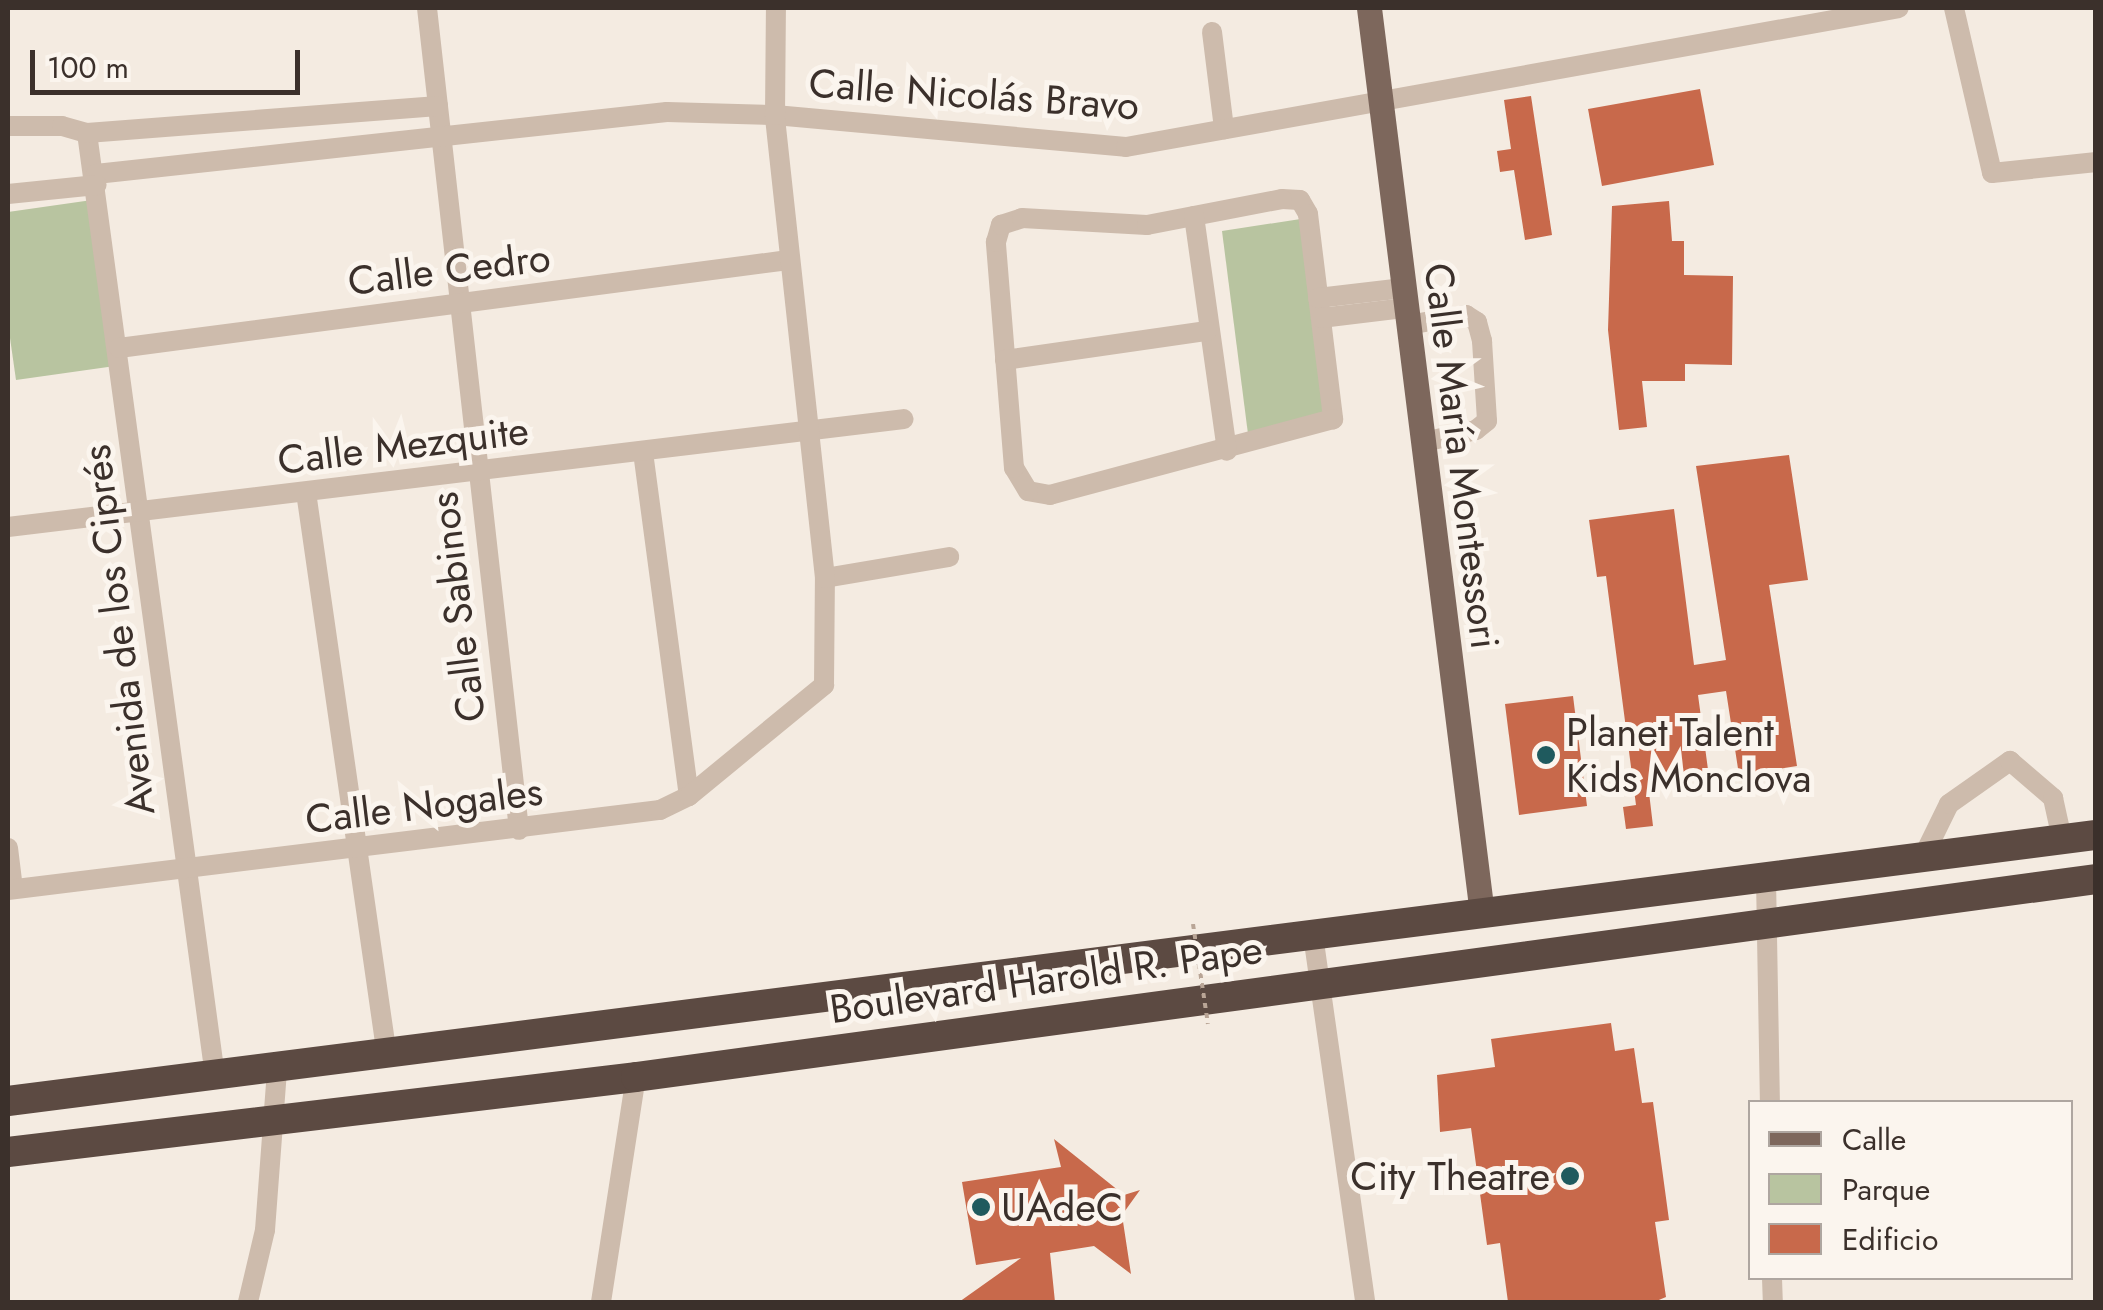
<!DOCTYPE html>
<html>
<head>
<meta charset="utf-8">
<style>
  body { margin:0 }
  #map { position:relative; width:2103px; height:1310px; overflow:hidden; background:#f4ebe1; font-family:Jost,sans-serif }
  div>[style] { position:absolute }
  .green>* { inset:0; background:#b8c4a0 }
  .building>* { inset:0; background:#c8694b }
  .minor>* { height:20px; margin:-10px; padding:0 10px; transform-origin:10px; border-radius:10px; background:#cdbbac }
  .major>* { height:25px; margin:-12.5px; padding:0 12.5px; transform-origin:12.5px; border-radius:12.5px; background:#7d675c }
  .highway>* { height:30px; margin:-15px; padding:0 15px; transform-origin:15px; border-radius:15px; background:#5c4a42 }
  .path-bridge>* { height:4px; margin-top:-2px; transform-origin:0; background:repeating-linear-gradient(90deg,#b9a596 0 5px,transparent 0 10px) }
  .dots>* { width:28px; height:28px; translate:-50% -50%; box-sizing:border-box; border:5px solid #fbf5ee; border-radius:50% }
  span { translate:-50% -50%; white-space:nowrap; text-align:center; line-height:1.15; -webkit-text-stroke:10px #fbf5ee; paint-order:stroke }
  .street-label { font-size:40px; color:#3b302b }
  .poi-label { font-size:40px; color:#3b302b }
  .left { translate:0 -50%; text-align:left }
  .right { translate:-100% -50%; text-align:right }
  .frame { position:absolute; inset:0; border:10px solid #3b302b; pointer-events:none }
  .legend { position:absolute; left:1748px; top:1100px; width:325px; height:180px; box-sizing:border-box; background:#fbf5ee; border:2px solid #aea6a0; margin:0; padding:12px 18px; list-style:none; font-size:30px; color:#3b302b }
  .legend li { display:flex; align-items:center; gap:20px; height:50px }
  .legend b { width:50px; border:2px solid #aea6a0 }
  .scale { position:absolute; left:30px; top:50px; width:270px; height:45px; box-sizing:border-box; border:5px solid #3b302b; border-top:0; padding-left:12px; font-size:30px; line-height:35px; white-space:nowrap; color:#3b302b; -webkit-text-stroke:8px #fbf5ee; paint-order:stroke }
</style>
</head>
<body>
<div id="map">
  <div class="green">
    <div style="clip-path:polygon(92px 200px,115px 366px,16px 380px,8px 324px,8px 212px)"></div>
    <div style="clip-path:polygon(1307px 218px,1330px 411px,1248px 434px,1222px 231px)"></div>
  </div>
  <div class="building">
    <div style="clip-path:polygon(1700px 89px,1714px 165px,1602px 186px,1588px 109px)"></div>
    <div style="clip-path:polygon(1531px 96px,1552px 235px,1525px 240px,1514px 170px,1500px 172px,1497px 151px,1511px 149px,1504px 100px)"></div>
    <div style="clip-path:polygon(1669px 201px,1672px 241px,1684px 241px,1684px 275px,1733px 276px,1732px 365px,1685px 364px,1685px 381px,1642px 381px,1647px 427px,1619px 430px,1608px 330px,1612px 206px)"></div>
    <div style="clip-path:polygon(1789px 455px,1808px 580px,1769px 585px,1797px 766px,1739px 775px,1726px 691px,1698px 695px,1709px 777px,1648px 784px,1653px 826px,1626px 829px,1623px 807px,1636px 805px,1606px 576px,1597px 577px,1589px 520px,1674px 509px,1694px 665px,1726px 660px,1696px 466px)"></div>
    <div style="clip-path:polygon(1573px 696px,1587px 806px,1519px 815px,1505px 704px)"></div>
    <div style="clip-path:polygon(1611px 1023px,1615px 1051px,1634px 1048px,1642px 1103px,1653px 1102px,1669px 1220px,1655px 1222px,1666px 1297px,1654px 1302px,1508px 1302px,1500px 1243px,1487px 1245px,1471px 1128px,1440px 1132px,1437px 1075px,1495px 1067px,1491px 1039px)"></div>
    <div style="clip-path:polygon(1054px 1139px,1124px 1195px,1140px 1190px,1122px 1215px,1131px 1274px,1094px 1246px,1050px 1253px,1055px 1302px,959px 1302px,1021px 1258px,976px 1265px,962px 1182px,1061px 1167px)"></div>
  </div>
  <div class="minor">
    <div style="left:427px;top:8px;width:827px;rotate:83.61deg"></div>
    <div style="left:1954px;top:8px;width:169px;rotate:77deg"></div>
    <div style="left:1992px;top:173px;width:105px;rotate:-6deg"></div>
    <div style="left:1212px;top:32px;width:98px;rotate:82.9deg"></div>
    <div style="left:8px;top:126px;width:54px"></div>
    <div style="left:62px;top:126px;width:26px;rotate:16deg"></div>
    <div style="left:87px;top:133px;width:952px;rotate:82.27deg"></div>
    <div style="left:87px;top:133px;width:352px;rotate:-4.4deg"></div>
    <div style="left:96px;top:174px;width:574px;rotate:-6.2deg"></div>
    <div style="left:667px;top:112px;width:108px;rotate:1.6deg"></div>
    <div style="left:775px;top:115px;width:352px;rotate:5.2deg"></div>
    <div style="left:1126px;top:147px;width:785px;rotate:-10.19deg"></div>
    <div style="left:8px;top:194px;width:89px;rotate:-5.8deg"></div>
    <div style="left:1282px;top:199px;width:18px;rotate:3deg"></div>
    <div style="left:1300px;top:200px;width:16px;rotate:60deg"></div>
    <div style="left:1308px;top:214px;width:207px;rotate:83deg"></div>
    <div style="left:1333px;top:419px;width:293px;rotate:165deg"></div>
    <div style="left:1050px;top:495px;width:22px;rotate:-170deg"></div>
    <div style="left:1028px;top:491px;width:27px;rotate:-121deg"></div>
    <div style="left:1014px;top:468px;width:227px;rotate:-94.6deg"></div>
    <div style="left:996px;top:242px;width:18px;rotate:-74deg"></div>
    <div style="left:1001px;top:225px;width:22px;rotate:-18deg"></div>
    <div style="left:1022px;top:218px;width:125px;rotate:3.2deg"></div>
    <div style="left:1147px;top:225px;width:137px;rotate:-10.9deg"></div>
    <div style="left:1194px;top:216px;width:237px;rotate:82deg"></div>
    <div style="left:1318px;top:298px;width:86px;rotate:-6.7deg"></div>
    <div style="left:1321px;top:318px;width:85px;rotate:-6.8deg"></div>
    <div style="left:1408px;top:325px;width:59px;rotate:-9.8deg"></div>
    <div style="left:1466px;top:315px;width:13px;rotate:32deg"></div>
    <div style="left:1477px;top:322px;width:20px;rotate:75deg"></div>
    <div style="left:1482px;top:341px;width:80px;rotate:86.4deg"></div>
    <div style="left:1487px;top:421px;width:14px;rotate:141deg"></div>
    <div style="left:1476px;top:430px;width:53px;rotate:167deg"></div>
    <div style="left:119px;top:348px;width:675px;rotate:-7.49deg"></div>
    <div style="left:1005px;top:360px;width:204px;rotate:-8.2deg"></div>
    <div style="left:643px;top:452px;width:347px;rotate:82.4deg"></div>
    <div style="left:306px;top:492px;width:563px;rotate:81.83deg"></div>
    <div style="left:8px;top:527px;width:902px;rotate:-6.87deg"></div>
    <div style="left:825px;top:578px;width:126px;rotate:-9.6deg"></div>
    <div style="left:8px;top:848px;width:41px;rotate:83deg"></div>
    <div style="left:1923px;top:857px;width:59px;rotate:-63.9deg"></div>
    <div style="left:1949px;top:804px;width:75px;rotate:-35.2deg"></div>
    <div style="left:2010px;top:761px;width:57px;rotate:40.7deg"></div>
    <div style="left:2053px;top:798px;width:42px;rotate:77.6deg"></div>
    <div style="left:1766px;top:878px;width:224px;rotate:89deg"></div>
    <div style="left:8px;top:890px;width:657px;rotate:-7deg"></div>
    <div style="left:660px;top:810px;width:32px;rotate:-26deg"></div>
    <div style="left:689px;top:796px;width:175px;rotate:-39.4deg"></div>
    <div style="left:824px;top:685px;width:107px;rotate:-89.5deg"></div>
    <div style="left:825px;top:578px;width:466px;rotate:-96.2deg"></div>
    <div style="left:775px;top:115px;width:107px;rotate:-89.5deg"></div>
    <div style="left:1313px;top:935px;width:371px;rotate:81.9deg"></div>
    <div style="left:1772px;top:1278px;width:24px;rotate:88deg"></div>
    <div style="left:248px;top:1302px;width:74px;rotate:-76.7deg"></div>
    <div style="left:265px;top:1230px;width:161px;rotate:-85.7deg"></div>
    <div style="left:601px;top:1302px;width:228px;rotate:-81.2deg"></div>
  </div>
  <div class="major">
    <div style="left:1369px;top:8px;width:913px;rotate:82.89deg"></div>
  </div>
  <div class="highway">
    <div style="left:8px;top:1101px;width:2105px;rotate:-7.26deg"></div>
    <div style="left:8px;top:1152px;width:632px;rotate:-6.81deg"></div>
    <div style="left:636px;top:1077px;width:1473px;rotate:-7.72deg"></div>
  </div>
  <div class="path-bridge">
    <div style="left:1193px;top:924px;width:101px;rotate:81.5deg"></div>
  </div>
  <div class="dots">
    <div style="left:1546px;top:755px;background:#1f5a5e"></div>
    <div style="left:1570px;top:1176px;background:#1f5a5e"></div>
    <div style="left:981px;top:1207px;background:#1f5a5e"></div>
  </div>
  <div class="street-label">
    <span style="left:974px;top:94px;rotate:4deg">Calle Nicolás Bravo</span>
    <span style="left:449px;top:269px;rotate:-7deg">Calle Cedro</span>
    <span style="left:403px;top:445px;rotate:-7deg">Calle Mezquite</span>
    <span style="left:1462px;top:456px;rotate:83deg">Calle María Montessori</span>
    <span style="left:457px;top:607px;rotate:-97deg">Calle Sabinos</span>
    <span style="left:118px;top:630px;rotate:-97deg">Avenida de los Ciprés</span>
    <span style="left:424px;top:805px;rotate:-7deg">Calle Nogales</span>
    <span style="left:1046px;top:979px;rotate:-8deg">Boulevard Harold R. Pape</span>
  </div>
  <div class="poi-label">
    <span class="left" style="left:1566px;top:755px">Planet Talent<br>Kids Monclova</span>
    <span class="right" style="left:1550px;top:1176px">City Theatre</span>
    <span class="left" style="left:1001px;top:1207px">UAdeC</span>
  </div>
  <div class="frame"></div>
  <ul class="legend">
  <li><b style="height:12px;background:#7d675c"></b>Calle</li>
  <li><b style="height:28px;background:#b8c4a0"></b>Parque</li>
  <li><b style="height:28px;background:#c8694b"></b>Edificio</li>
  </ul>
  <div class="scale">100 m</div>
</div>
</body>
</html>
